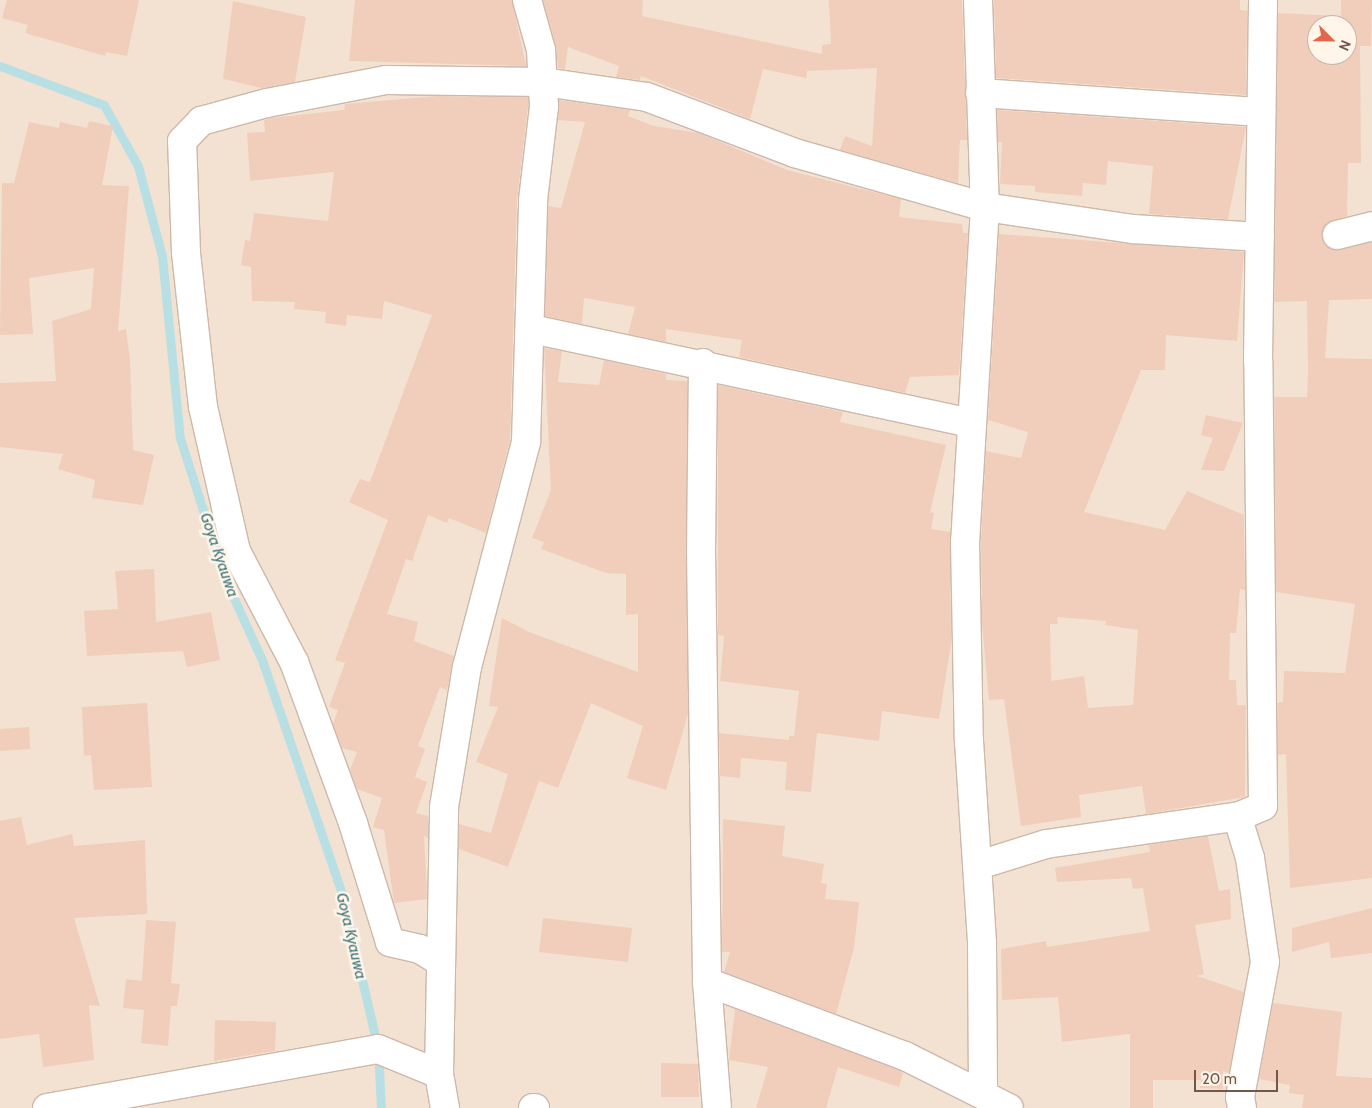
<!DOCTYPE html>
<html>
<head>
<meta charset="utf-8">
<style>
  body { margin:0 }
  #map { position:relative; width:1372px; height:1108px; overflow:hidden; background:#fcf1e3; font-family:Cabin,sans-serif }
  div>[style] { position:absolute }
  .residential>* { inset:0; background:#f3e2d2 }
  .stream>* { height:9px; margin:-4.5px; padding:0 4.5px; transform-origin:4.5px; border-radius:4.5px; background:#b8e0e4 }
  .building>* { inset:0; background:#f0cebb }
  .roads { filter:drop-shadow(1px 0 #cdb8aa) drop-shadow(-1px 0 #cdb8aa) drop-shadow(0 1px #cdb8aa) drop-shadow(0 -1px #cdb8aa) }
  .minor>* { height:28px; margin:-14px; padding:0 14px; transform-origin:14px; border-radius:14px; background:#fff }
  span { translate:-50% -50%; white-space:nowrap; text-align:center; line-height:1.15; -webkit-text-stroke:5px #fff5e9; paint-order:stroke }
  .water-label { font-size:16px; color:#41777f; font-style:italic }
  .north { position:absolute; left:1307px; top:15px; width:50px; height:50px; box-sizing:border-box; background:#fff5e9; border:1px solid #c7b6a9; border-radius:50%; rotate:113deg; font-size:14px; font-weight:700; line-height:20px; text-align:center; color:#73574a }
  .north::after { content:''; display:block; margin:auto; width:18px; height:22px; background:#e3664b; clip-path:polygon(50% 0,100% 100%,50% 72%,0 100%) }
  .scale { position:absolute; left:1194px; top:1070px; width:84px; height:22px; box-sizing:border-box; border:2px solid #73574a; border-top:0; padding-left:6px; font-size:15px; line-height:18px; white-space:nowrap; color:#73574a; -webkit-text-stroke:4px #fff5e9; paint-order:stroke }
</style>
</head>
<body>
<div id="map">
  <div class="residential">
    <div style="clip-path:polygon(evenodd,0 0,1372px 0,1372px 1108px,0 1108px,0 0,1317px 25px,1347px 25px,1347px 55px,1317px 55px,1317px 25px)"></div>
  </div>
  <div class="stream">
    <div style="left:0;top:66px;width:111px;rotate:20.6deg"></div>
    <div style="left:104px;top:105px;width:70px;rotate:60.9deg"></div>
    <div style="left:138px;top:166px;width:93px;rotate:75.1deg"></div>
    <div style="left:162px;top:256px;width:183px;rotate:84.4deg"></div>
    <div style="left:180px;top:438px;width:148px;rotate:72.3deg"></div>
    <div style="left:225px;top:579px;width:89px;rotate:65.4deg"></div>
    <div style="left:262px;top:660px;width:246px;rotate:71.1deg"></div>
    <div style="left:342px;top:893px;width:160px;rotate:77deg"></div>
    <div style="left:378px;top:1049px;width:59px;rotate:87.1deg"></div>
  </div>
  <div class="building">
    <div style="clip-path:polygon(7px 0,139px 0,127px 56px,106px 52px,105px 56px,25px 33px,28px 25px,2px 18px)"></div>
    <div style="clip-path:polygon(355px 0,512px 0,526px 66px,349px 61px)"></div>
    <div style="clip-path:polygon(543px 0,643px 0,642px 16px,822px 54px,822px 45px,831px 44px,829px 0,962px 0,967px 140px,960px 140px,958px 183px,840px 150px,845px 136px,872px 146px,877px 68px,807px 71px,806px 78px,763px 69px,750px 119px,641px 76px,640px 80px,616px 77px,619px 66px,568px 47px,565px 69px,558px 68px,556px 46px)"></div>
    <div style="clip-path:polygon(994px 0,1240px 0,1240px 10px,1247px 11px,1246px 95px,996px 78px)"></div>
    <div style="clip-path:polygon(evenodd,1341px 0,1372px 0,1371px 46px,1360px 46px,1361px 163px,1348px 163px,1347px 216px,1326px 224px,1322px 238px,1333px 250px,1372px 242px,1372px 299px,1329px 300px,1325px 358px,1372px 359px,1372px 878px,1290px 888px,1286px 754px,1278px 755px,1277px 703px,1283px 702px,1284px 671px,1345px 673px,1355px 604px,1276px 592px,1274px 397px,1307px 397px,1308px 372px,1307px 301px,1274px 302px,1278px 13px,1341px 16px,1341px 0,1317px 25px,1347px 25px,1347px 55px,1317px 55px,1317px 25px)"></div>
    <div style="clip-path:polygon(233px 1px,306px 17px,295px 82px,262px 88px,223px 79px)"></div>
    <div style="clip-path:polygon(437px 96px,528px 97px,528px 106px,517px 199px,510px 440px,486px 533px,449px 518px,447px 523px,428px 515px,412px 561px,406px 559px,387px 614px,418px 622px,414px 641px,454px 656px,447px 690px,440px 687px,418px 746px,425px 749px,415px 777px,427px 782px,416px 813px,428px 816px,428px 838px,424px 836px,427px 899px,394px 903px,384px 830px,373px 827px,382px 798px,357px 789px,350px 770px,357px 752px,342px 748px,333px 724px,338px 710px,329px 707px,345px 663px,335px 660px,388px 520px,349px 502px,360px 479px,370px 482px,432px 315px,384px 301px,382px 319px,347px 315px,346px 326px,325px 323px,326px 312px,294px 309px,295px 302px,252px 301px,251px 267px,241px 265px,245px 240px,250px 241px,254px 213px,328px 221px,334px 172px,250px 181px,247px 133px,265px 132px,264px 120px,271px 118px,344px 110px,345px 104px)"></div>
    <div style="clip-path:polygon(559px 100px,630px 110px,628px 116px,654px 126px,699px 133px,787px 170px,901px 199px,899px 217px,962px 224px,963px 233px,968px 233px,959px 375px,910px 377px,905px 393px,739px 357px,742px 340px,666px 329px,666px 342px,628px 334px,635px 307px,584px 298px,582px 324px,545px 316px,548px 206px,561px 208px,585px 122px,558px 120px)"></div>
    <div style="clip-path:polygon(997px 110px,1246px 127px,1228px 219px,1149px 214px,1153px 166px,1108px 161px,1106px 185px,1083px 183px,1082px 196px,1035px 192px,1035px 186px,1000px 184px,1002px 142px,998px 142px)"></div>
    <div style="clip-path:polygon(89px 121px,113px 126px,102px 185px,129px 186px,118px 331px,126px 329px,130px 360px,133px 450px,154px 455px,143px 505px,92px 498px,95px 480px,58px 469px,63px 454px,0 447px,0 383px,56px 381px,52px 321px,91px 309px,94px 268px,29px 278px,33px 334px,0 335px,2px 183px,14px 183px,29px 122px,59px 128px,60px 122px,87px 128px)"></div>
    <div style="clip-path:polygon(evenodd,999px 234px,1244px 252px,1237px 341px,1166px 335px,1165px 370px,1141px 370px,1084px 512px,1165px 530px,1187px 491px,1244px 515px,1245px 590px,1240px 589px,1236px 633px,1230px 633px,1229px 680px,1236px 680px,1237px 705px,1246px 705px,1245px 797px,1146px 814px,1142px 786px,1079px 795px,1081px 817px,1021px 826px,1004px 699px,989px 700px,982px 624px,981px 541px,986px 451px,1021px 458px,1028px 432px,988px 420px,999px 234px,1057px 617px,1106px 621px,1105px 625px,1138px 630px,1133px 705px,1088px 708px,1084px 676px,1051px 681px,1050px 624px,1058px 624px,1057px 617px)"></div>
    <div style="clip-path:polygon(544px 348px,562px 351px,558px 382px,599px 385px,604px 360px,666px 374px,666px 380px,687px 381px,688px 714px,666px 790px,627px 778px,643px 726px,591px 703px,558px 788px,539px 781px,508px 867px,459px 849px,459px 824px,491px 833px,508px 774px,476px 762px,498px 707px,489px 706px,502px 618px,529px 632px,638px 672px,638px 614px,626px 615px,626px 574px,606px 573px,541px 549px,544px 542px,532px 538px,551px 490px)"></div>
    <div style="clip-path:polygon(718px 385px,843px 412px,840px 422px,946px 445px,930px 512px,934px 513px,931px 529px,950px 532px,951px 644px,939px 719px,882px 711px,879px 741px,817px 733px,811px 792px,785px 790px,787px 762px,741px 758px,740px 778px,720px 776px,719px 733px,789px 740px,789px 736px,794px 736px,799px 691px,720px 681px,724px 636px,718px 635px)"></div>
    <div style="clip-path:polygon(1206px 415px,1243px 423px,1224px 471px,1201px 470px,1213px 438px,1201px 435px)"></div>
    <div style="clip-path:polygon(154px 569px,156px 622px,211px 612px,220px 660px,187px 667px,183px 651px,87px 656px,84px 611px,118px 609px,115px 571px)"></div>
    <div style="clip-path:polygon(147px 703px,152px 787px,94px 790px,91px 755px,84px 756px,82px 707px)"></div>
    <div style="clip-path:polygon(29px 727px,30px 749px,0 751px,0 729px)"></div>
    <div style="clip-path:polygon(21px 817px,27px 845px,72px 834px,74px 846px,145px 840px,147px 914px,74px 918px,100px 1006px,89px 1005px,94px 1060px,43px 1067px,39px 1034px,0 1039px,0 821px)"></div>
    <div style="clip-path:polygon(723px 819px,785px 826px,782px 856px,824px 864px,821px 883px,827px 884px,825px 899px,859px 902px,854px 948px,836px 1014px,724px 972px,730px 952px,722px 952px)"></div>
    <div style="clip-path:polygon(1208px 836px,1219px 891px,1230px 889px,1231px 919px,1195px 925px,1204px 974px,1197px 976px,1244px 992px,1229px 1073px,1223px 1071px,1223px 1089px,1200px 1088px,1201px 1080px,1153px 1080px,1153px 1108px,1130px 1108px,1130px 1034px,1062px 1042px,1058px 997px,1002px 1000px,1001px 949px,1046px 941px,1047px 947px,1150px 931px,1143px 888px,1133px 889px,1131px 878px,1057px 882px,1055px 868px,1150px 852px,1149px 845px)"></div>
    <div style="clip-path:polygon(1372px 908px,1372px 953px,1331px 958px,1329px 942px,1292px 952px,1292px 928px)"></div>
    <div style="clip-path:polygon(543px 918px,632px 928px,628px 962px,539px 952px)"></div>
    <div style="clip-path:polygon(146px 920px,176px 922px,171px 983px,180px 984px,177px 1006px,171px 1006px,168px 1046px,141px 1043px,144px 1010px,123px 1008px,126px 979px,142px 981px)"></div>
    <div style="clip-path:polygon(1273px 1003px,1342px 1012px,1336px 1076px,1372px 1078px,1372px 1108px,1302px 1108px,1304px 1095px,1289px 1093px,1290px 1085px,1259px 1079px)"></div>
    <div style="clip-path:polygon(735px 1009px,899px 1070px,903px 1073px,899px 1087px,838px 1067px,826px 1108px,756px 1108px,768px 1067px,729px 1060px)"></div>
    <div style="clip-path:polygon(215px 1020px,276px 1022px,275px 1051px,214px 1061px)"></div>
    <div style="clip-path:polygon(661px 1063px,698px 1064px,699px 1097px,661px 1097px)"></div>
  </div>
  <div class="roads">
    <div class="minor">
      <div style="left:978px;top:0;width:207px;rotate:88.1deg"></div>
      <div style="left:985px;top:207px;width:335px;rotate:93.4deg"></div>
      <div style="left:965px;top:541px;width:200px;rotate:88.9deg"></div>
      <div style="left:969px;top:741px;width:203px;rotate:86.3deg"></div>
      <div style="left:982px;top:944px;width:147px;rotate:89.6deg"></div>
      <div style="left:980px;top:93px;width:282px;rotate:3.9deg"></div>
      <div style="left:1337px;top:235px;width:36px;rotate:-14deg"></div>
      <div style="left:532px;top:329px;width:449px;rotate:12.1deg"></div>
      <div style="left:703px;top:363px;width:187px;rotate:90.6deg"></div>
      <div style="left:701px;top:550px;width:432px;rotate:89.2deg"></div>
      <div style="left:707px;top:982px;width:126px;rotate:85.5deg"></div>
      <div style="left:979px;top:865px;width:70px;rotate:-17.4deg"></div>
      <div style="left:1046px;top:844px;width:196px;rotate:-8.2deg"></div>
      <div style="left:439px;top:961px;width:22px;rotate:-148deg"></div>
      <div style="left:420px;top:949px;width:31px;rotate:-167deg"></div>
      <div style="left:390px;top:942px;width:125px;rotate:-107.3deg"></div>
      <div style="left:353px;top:823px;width:171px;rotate:-110.1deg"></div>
      <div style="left:294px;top:662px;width:125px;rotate:-117.6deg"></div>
      <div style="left:236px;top:551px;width:148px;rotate:-102.9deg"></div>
      <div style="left:203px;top:407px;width:155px;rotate:-96.3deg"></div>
      <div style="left:186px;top:253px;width:112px;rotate:-92deg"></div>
      <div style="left:182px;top:141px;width:28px;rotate:-46deg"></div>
      <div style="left:201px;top:121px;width:68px;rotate:-15.3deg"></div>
      <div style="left:267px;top:103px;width:121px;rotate:-10.9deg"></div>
      <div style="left:386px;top:80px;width:158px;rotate:0.7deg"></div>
      <div style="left:544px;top:82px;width:104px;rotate:8.3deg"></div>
      <div style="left:647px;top:97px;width:158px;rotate:20.7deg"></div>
      <div style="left:795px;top:153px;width:198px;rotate:15.9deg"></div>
      <div style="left:985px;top:207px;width:150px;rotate:8.5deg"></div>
      <div style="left:1133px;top:229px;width:127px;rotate:3.6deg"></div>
      <div style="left:707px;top:982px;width:211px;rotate:20.5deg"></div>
      <div style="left:905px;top:1056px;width:116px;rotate:26.6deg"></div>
      <div style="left:47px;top:1108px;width:336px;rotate:-10.1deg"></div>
      <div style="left:378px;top:1049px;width:66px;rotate:22.3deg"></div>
      <div style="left:445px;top:1108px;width:35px;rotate:-100deg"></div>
      <div style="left:439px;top:1074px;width:267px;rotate:-88.9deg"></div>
      <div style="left:444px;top:807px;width:142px;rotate:-80.7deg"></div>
      <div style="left:467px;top:667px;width:233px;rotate:-75.3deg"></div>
      <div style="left:526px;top:442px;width:242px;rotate:-88.3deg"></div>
      <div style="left:533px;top:200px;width:94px;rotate:-83.3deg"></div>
      <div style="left:544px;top:107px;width:57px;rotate:-93deg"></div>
      <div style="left:541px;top:50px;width:52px;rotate:-105.6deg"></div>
      <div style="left:533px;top:1108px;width:2px"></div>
      <div style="left:1242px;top:1108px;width:11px;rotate:-100deg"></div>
      <div style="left:1240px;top:1097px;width:137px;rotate:-79.5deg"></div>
      <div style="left:1265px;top:962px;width:105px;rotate:-98.2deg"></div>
      <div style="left:1250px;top:858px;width:34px;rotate:-107deg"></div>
      <div style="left:1240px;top:825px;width:9px;rotate:-90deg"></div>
      <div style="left:1240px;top:816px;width:25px;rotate:-23deg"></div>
      <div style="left:1263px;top:806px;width:445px;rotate:-90.6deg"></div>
      <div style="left:1258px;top:361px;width:361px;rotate:-89.2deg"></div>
    </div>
  </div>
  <div class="water-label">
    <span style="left:219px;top:555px;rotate:71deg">Goya Kyauwa</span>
    <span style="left:351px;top:936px;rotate:77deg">Goya Kyauwa</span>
  </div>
  <div class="north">N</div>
  <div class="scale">20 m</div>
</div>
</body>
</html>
